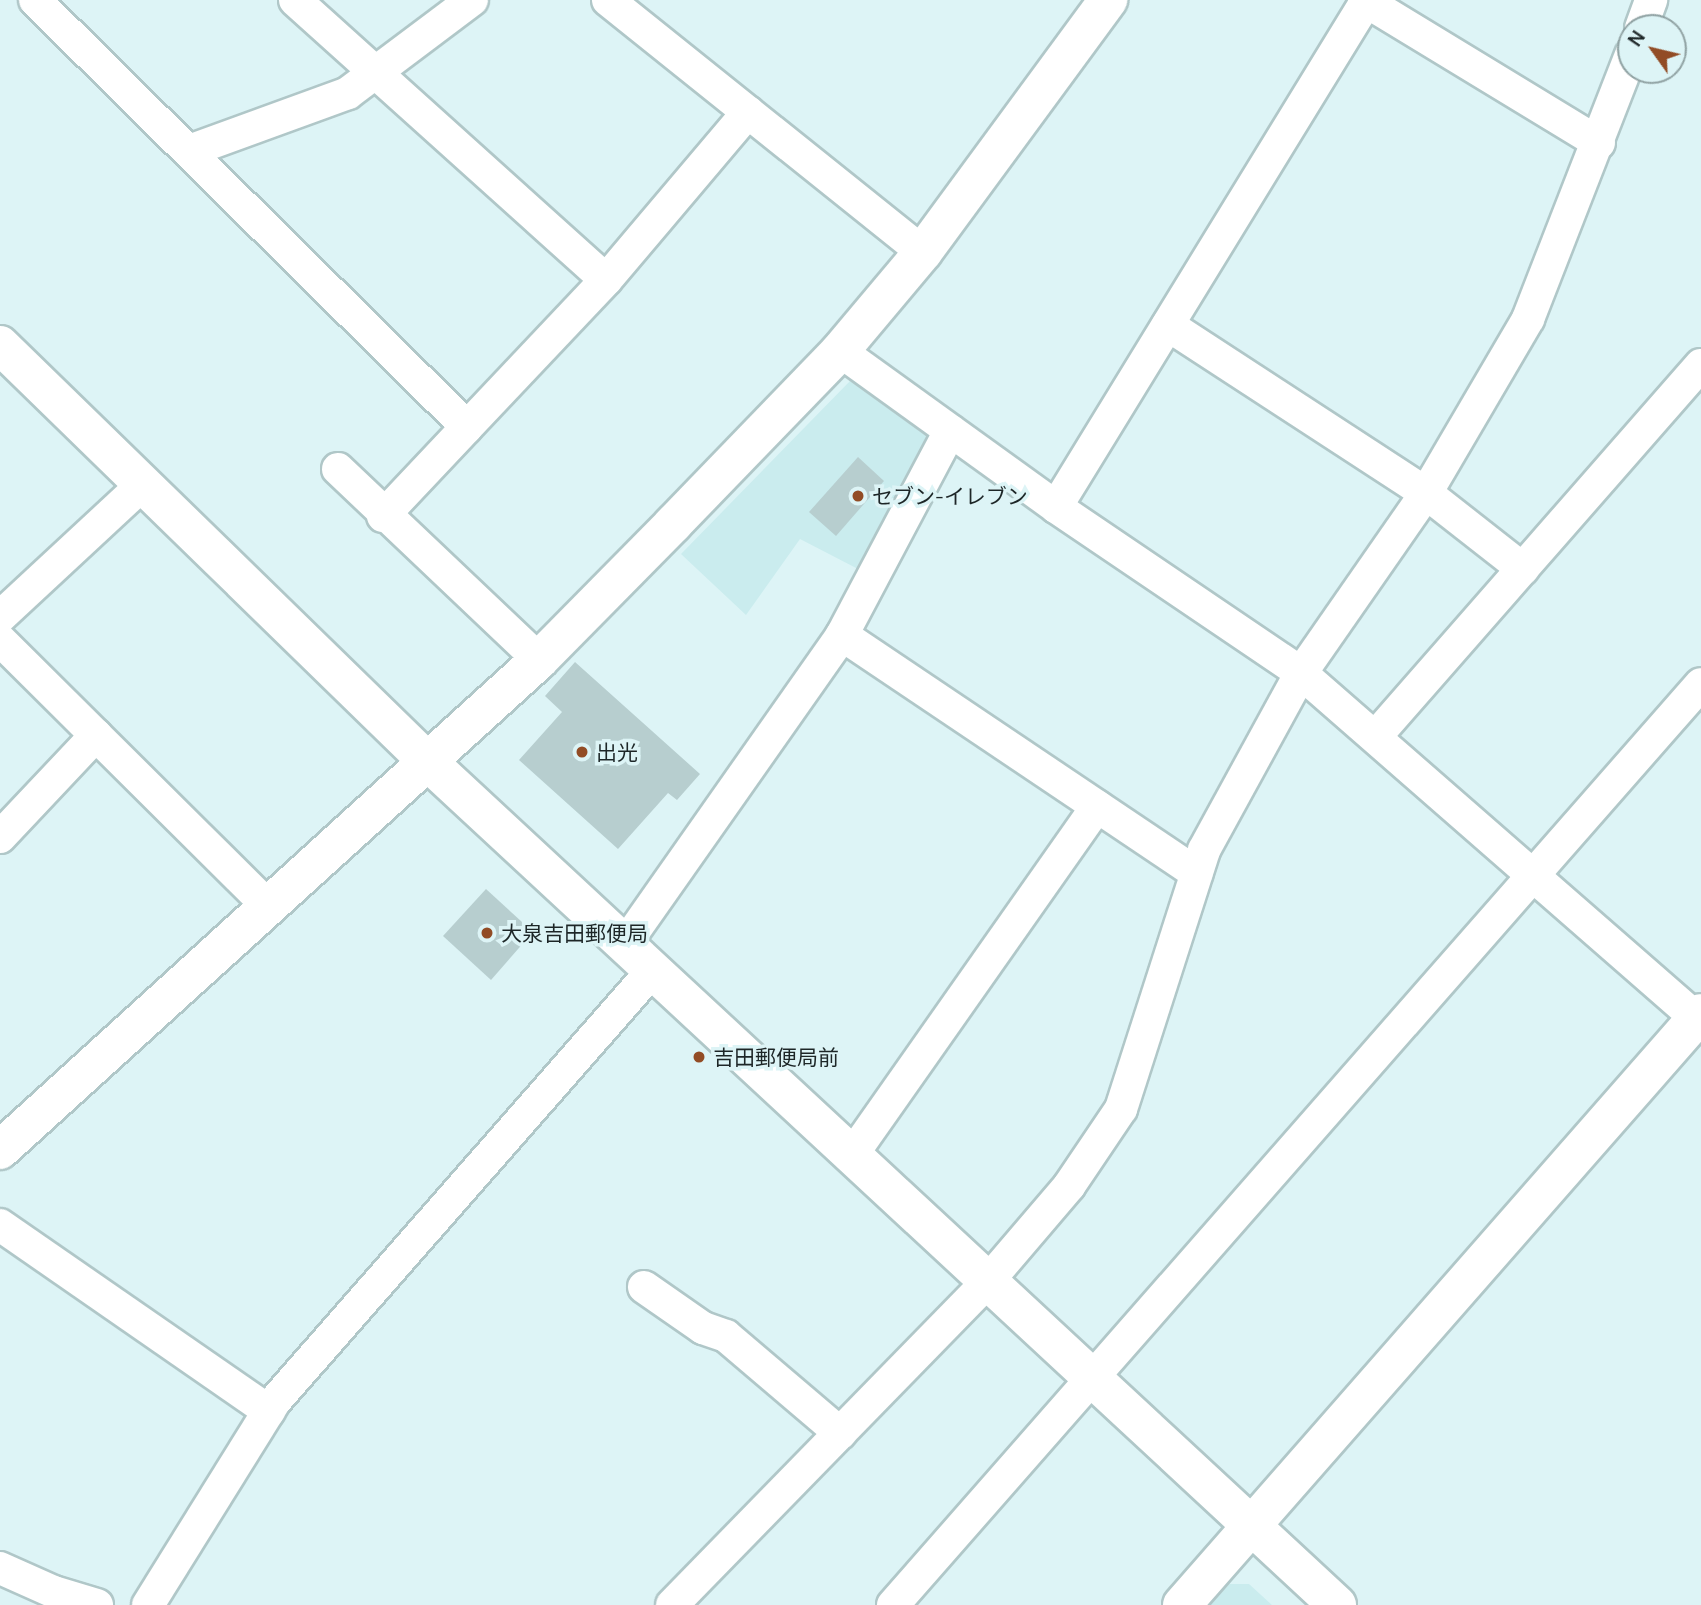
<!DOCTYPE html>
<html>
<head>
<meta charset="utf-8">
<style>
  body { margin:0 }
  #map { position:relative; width:1701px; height:1605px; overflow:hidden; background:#ddf4f6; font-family:Manrope,"Noto Sans JP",sans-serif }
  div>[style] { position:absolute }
  .built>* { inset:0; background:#caecee }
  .building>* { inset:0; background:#b7cecf }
  .roads { filter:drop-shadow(2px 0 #b0c7c8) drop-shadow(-2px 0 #b0c7c8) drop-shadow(0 2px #b0c7c8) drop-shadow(0 -2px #b0c7c8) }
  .minor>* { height:32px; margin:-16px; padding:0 16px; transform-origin:16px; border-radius:16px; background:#fff }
  .tertiary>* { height:38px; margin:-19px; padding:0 19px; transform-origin:19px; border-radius:19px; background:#fff }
  .dots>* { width:19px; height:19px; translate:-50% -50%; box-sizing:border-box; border:4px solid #ddf4f6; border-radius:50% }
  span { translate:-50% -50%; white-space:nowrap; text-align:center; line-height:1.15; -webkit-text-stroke:7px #ddf4f6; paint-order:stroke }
  .poi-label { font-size:21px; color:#1d2627 }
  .left { translate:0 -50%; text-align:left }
  .north { position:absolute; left:1617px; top:14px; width:70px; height:70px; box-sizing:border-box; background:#ddf4f6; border:2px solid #90a2a3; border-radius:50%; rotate:304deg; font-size:19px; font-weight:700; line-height:28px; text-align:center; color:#1d2627 }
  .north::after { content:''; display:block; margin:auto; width:24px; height:32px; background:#924c25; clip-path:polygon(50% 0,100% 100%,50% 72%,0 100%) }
</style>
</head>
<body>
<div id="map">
  <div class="built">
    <div style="clip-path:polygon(850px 381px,929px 429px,929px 441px,858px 569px,800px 539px,746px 615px,681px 554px)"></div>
    <div style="clip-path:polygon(1226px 1584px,1249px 1584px,1272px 1605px,1208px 1605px)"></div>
  </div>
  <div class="building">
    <div style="clip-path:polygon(858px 457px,884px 481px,836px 536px,809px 512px)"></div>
    <div style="clip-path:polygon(575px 662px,700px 774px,677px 800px,668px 793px,618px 849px,519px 760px,562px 712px,545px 696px)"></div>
    <div style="clip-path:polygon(486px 889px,533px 932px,491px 980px,443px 936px)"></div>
  </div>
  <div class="roads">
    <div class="minor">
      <div style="left:35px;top:0;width:607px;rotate:44.67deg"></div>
      <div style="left:467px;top:427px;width:202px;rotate:-46.6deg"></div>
      <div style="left:606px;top:280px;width:220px;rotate:-49.8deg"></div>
      <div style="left:295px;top:0;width:418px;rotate:42deg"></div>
      <div style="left:608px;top:0;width:403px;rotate:38.7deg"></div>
      <div style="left:1364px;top:0;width:275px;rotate:31.3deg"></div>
      <div style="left:1641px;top:28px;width:30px;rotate:-70deg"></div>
      <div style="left:189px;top:151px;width:169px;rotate:-20deg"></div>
      <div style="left:348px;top:93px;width:155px;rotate:-36.9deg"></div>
      <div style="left:1168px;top:325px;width:308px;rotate:33.1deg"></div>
      <div style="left:1426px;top:493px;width:123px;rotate:38.1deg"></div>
      <div style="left:840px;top:351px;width:266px;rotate:35.8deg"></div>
      <div style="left:1056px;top:507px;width:296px;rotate:34.1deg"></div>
      <div style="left:1301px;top:673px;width:524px;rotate:41.13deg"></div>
      <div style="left:338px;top:469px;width:277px;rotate:43.5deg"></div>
      <div style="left:1056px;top:507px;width:595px;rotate:-58.47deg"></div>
      <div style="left:383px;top:516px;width:122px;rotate:-46.7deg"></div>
      <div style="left:0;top:617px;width:195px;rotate:-42.9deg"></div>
      <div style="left:842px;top:635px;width:427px;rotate:33.9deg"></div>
      <div style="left:0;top:640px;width:376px;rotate:44.8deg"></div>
      <div style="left:1376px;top:736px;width:493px;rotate:-48.8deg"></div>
      <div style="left:0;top:837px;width:140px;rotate:-46.7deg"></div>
      <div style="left:625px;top:944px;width:378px;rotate:-54.9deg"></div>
      <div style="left:842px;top:635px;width:231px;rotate:-62.1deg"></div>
      <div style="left:852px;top:1155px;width:426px;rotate:-54.9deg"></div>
      <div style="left:0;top:1225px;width:327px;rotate:34.7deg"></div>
      <div style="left:644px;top:1287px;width:72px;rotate:34.8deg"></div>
      <div style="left:703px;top:1328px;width:24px;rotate:19deg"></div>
      <div style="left:726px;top:1336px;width:150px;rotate:40.4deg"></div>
      <div style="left:0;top:1568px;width:59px;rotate:24deg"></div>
      <div style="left:54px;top:1592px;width:45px;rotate:16.8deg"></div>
      <div style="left:148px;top:1605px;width:240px;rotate:-58.1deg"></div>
      <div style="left:275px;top:1401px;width:573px;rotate:-48.75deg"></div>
      <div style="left:672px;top:1605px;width:453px;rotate:-45.7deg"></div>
      <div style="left:988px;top:1281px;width:125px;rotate:-49.5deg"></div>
      <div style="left:1069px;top:1186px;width:93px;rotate:-56deg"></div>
      <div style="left:1121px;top:1109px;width:272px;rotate:-72.2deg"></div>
      <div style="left:1204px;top:850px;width:202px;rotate:-61.3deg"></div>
      <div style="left:1301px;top:673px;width:219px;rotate:-55.2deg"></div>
      <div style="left:1426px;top:493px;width:202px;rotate:-59.6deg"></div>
      <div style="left:1528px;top:319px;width:283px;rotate:-68.7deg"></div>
      <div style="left:893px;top:1605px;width:1225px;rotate:-48.74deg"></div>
    </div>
    <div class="tertiary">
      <div style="left:0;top:345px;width:593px;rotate:44.25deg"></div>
      <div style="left:425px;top:759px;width:1244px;rotate:42.85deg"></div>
      <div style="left:0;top:1150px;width:728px;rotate:-42.27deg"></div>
      <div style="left:539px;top:660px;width:191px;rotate:-45.4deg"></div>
      <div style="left:673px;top:524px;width:240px;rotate:-46deg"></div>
      <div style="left:840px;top:351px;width:129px;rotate:-50deg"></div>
      <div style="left:923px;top:252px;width:313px;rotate:-53.7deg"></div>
      <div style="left:1182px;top:1605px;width:787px;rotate:-48.76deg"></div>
    </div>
  </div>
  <div class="dots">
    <div style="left:858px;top:496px;background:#924c25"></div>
    <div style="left:582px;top:752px;background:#924c25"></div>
    <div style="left:487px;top:933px;background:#924c25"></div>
    <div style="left:699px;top:1057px;background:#924c25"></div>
  </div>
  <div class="poi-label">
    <span class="left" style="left:872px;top:496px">セブン-イレブン</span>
    <span class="left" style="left:596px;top:752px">出光</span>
    <span class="left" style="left:501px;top:933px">大泉吉田郵便局</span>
    <span class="left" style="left:713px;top:1057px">吉田郵便局前</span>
  </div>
  <div class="north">N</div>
</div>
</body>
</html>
